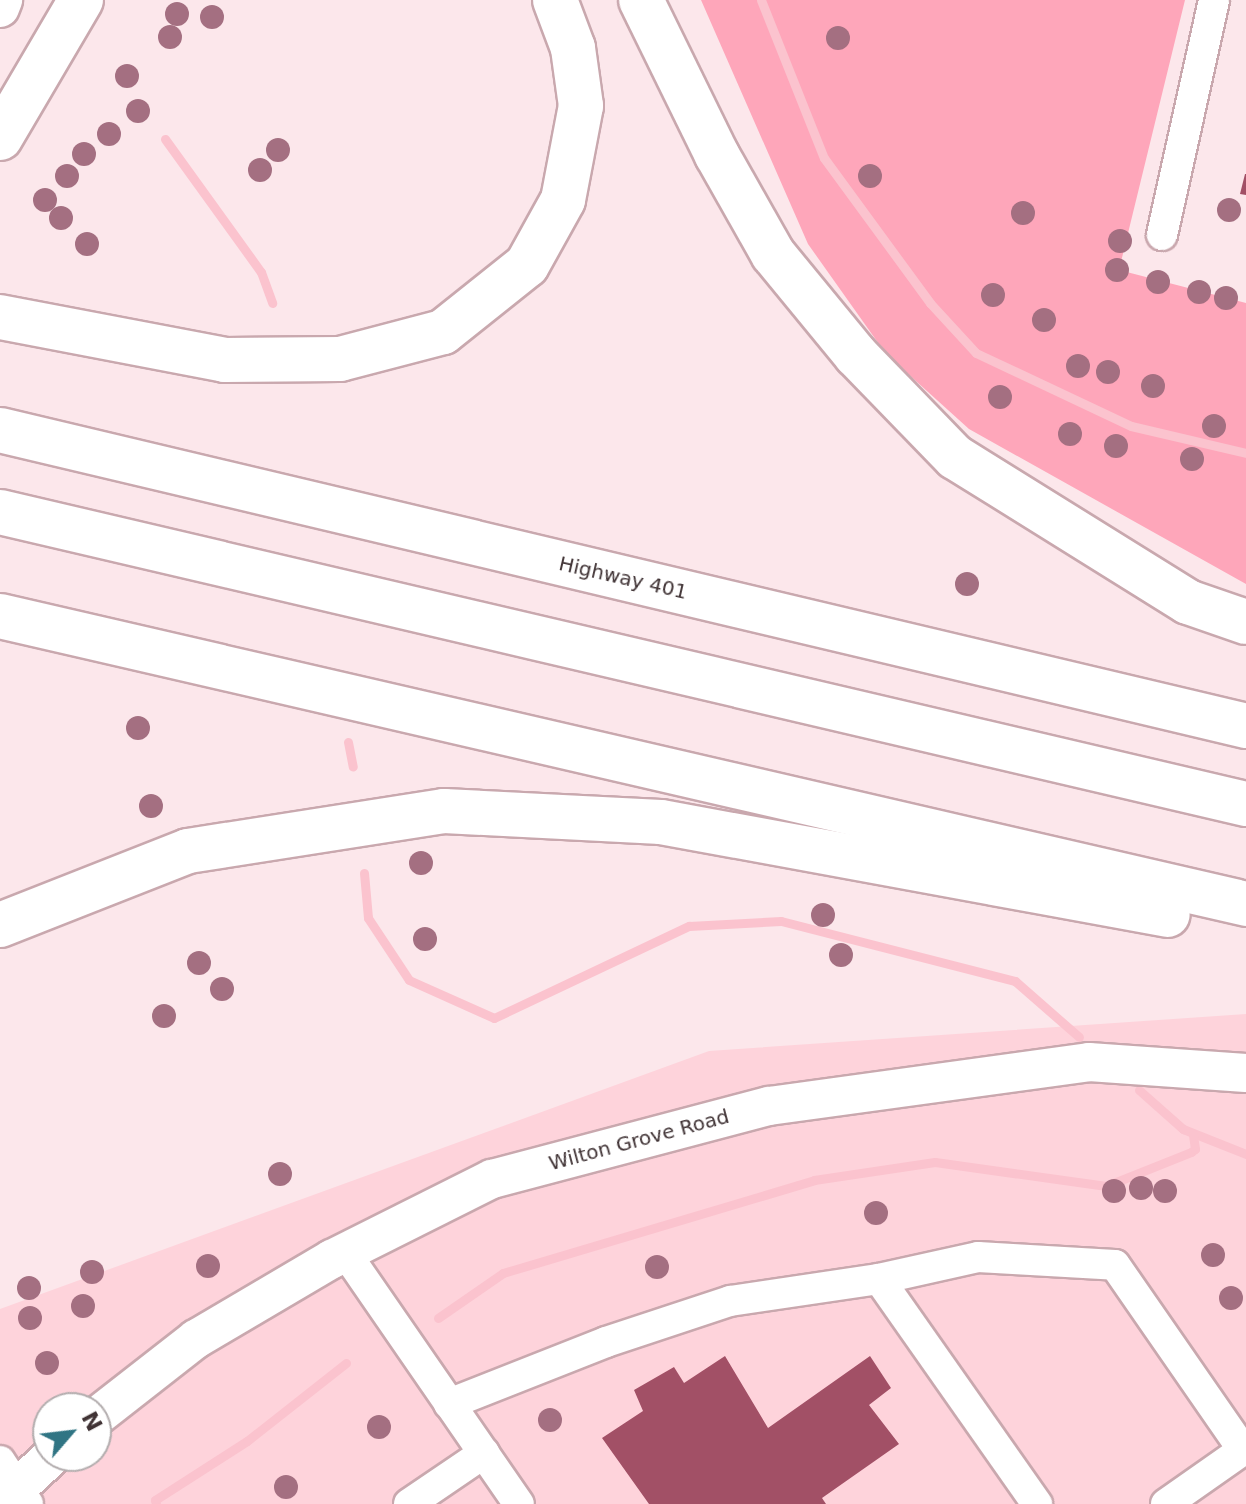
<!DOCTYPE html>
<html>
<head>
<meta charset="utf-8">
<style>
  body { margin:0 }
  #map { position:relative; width:1246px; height:1504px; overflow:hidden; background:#fce7eb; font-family:"DejaVu Sans",sans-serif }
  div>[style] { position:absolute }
  .built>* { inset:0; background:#fed3db }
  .green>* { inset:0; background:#fea6ba }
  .stream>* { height:9px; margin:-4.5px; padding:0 4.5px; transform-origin:4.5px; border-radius:4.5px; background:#fbc3ce }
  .building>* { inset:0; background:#a25066 }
  .roads { filter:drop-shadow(2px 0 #c9a8ae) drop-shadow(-2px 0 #c9a8ae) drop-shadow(0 2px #c9a8ae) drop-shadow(0 -2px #c9a8ae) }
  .minor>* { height:30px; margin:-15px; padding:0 15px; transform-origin:15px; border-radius:15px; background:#fff }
  .major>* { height:38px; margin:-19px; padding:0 19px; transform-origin:19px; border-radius:19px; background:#fff }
  .highway>* { height:44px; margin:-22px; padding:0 22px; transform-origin:22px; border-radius:22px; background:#fff }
  .trees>* { width:24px; height:24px; margin:-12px; border-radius:50%; background:#a46f81 }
  span { translate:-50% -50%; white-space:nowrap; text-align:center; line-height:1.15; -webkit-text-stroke:8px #fff; paint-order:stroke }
  .street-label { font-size:20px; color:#403335 }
  .north { position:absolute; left:32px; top:1392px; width:80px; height:80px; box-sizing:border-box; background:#fff; border:2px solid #b3adae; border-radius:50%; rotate:62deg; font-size:22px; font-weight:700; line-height:32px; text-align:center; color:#403335 }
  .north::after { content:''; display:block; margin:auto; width:28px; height:36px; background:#307584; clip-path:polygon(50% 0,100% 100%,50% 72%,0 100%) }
</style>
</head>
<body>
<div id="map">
  <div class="built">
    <div style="clip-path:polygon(evenodd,1246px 1014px,1246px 1504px,0 1504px,0 1309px,709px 1051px,1246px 1014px,48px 1408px,96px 1408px,96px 1456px,48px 1456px,48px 1408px)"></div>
  </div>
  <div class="green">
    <div style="clip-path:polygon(701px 0,1185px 0,1119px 270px,1246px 303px,1246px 584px,969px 429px,886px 354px,808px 244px)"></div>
  </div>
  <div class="stream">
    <div style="left:761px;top:0;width:170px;rotate:68.3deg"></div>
    <div style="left:824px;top:158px;width:180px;rotate:53.8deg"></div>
    <div style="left:930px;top:303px;width:68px;rotate:47.4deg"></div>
    <div style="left:976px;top:353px;width:171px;rotate:25.2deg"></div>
    <div style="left:1131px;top:426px;width:118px;rotate:13.2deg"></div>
    <div style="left:165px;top:139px;width:164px;rotate:54.2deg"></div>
    <div style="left:261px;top:272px;width:33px;rotate:70deg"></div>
    <div style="left:348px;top:742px;width:25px;rotate:79deg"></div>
    <div style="left:364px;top:873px;width:45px;rotate:84.9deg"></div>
    <div style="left:368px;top:918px;width:74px;rotate:56.5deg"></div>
    <div style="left:409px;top:980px;width:93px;rotate:24.1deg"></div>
    <div style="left:494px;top:1018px;width:216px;rotate:-25.3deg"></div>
    <div style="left:689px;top:926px;width:92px;rotate:-3.1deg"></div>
    <div style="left:781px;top:921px;width:242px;rotate:14.4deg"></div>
    <div style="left:1015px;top:981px;width:85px;rotate:41.2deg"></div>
    <div style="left:1139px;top:1090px;width:59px;rotate:41.6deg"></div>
    <div style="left:1183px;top:1129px;width:68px;rotate:21.6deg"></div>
    <div style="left:438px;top:1318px;width:79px;rotate:-34.7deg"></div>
    <div style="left:503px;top:1273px;width:325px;rotate:-16.6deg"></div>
    <div style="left:814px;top:1180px;width:122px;rotate:-8.5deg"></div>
    <div style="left:935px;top:1162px;width:173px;rotate:8deg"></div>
    <div style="left:1106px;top:1186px;width:92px;rotate:-21.8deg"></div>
    <div style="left:1191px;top:1152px;width:5px;rotate:-37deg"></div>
    <div style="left:1195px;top:1149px;width:15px;rotate:-98deg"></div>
    <div style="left:156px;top:1504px;width:4px;rotate:-104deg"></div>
    <div style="left:155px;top:1500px;width:109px;rotate:-32.7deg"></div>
    <div style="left:247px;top:1441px;width:126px;rotate:-38.2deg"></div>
  </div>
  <div class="building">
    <div style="clip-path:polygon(1245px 174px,1246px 174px,1246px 195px,1240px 194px)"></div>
    <div style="clip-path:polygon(725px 1356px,768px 1428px,870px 1356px,891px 1388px,869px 1405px,899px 1444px,822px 1498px,826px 1504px,649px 1504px,602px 1438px,643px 1411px,634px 1390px,674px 1367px,684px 1383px)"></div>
  </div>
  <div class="roads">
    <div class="minor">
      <div style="left:1162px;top:235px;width:241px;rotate:-77.5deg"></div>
      <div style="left:345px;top:1252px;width:306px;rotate:55.4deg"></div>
      <div style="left:879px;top:1279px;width:101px;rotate:-12.5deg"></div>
      <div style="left:978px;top:1257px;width:137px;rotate:3.3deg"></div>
      <div style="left:1115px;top:1265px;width:225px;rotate:55.3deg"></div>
      <div style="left:1243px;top:1450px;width:94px;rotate:145deg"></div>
      <div style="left:449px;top:1404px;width:169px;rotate:-21.5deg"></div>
      <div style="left:606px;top:1342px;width:131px;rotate:-18.3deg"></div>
      <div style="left:730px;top:1301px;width:151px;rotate:-8.4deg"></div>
      <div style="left:879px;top:1279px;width:275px;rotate:54.9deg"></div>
      <div style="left:0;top:1461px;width:51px;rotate:56.9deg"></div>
      <div style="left:409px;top:1504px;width:91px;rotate:-34.2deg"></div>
    </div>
    <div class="major">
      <div style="left:0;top:8px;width:9px;rotate:-69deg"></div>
      <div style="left:96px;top:1417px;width:127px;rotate:-38deg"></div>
      <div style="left:196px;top:1339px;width:158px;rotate:-30.5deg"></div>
      <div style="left:332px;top:1259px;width:179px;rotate:-26.6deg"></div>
      <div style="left:492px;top:1179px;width:286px;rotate:-14.8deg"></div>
      <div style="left:769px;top:1106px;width:323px;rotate:-7.8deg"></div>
      <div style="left:1089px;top:1062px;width:157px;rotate:4deg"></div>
      <div style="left:0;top:1504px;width:71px;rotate:-42.7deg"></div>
    </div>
    <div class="highway">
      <div style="left:641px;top:0;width:173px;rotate:63.9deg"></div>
      <div style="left:717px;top:155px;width:114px;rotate:60.5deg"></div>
      <div style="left:773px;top:254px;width:131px;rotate:50.6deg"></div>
      <div style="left:856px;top:355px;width:142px;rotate:45.9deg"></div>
      <div style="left:955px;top:457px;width:274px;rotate:31.9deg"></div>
      <div style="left:1188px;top:602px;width:61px;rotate:19deg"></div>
      <div style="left:0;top:138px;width:160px;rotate:-59.6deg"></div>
      <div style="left:0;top:317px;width:229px;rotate:10.8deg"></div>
      <div style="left:225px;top:360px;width:115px;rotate:-0.5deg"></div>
      <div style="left:340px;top:359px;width:106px;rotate:-14.7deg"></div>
      <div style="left:443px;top:332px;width:107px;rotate:-38.6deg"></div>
      <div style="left:527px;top:265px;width:74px;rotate:-61deg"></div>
      <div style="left:563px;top:200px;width:96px;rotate:-79.2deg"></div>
      <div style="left:581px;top:106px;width:59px;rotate:-97.9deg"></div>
      <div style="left:573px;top:48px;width:51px;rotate:-110.6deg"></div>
      <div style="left:0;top:430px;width:1281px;rotate:13.36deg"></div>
      <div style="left:0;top:512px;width:1280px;rotate:13.19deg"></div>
      <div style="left:0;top:616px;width:1279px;rotate:13.01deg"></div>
      <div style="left:0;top:925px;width:202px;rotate:-21.5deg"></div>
      <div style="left:188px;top:851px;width:259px;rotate:-8.9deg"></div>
      <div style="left:444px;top:811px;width:217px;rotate:2.9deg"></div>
      <div style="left:661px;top:822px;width:515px;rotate:10.39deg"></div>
    </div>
  </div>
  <div class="trees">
    <div style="left:177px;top:14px"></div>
    <div style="left:212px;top:17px"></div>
    <div style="left:170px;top:37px"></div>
    <div style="left:838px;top:38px"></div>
    <div style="left:127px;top:76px"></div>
    <div style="left:138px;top:111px"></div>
    <div style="left:109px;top:134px"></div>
    <div style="left:278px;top:150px"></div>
    <div style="left:84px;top:154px"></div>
    <div style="left:260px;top:170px"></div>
    <div style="left:67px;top:176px"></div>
    <div style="left:870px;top:176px"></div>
    <div style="left:45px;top:200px"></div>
    <div style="left:1229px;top:210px"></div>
    <div style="left:1023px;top:213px"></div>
    <div style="left:61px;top:218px"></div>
    <div style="left:1120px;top:241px"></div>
    <div style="left:87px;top:244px"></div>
    <div style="left:1117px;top:270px"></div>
    <div style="left:1158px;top:282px"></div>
    <div style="left:1199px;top:292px"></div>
    <div style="left:993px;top:295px"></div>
    <div style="left:1226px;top:298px"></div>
    <div style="left:1044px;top:320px"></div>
    <div style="left:1078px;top:366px"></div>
    <div style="left:1108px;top:372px"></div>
    <div style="left:1153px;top:386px"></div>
    <div style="left:1000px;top:397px"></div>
    <div style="left:1214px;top:426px"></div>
    <div style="left:1070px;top:434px"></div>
    <div style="left:1116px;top:446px"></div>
    <div style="left:1192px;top:459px"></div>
    <div style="left:967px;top:584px"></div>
    <div style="left:138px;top:728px"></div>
    <div style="left:151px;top:806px"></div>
    <div style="left:421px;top:863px"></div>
    <div style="left:823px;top:915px"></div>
    <div style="left:425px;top:939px"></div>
    <div style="left:841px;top:955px"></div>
    <div style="left:199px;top:963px"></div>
    <div style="left:222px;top:989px"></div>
    <div style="left:164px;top:1016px"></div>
    <div style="left:280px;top:1174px"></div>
    <div style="left:1141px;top:1188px"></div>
    <div style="left:1114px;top:1191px"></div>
    <div style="left:1165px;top:1191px"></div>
    <div style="left:876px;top:1213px"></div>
    <div style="left:1213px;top:1255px"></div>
    <div style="left:208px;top:1266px"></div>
    <div style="left:657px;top:1267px"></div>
    <div style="left:92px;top:1272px"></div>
    <div style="left:29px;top:1288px"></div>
    <div style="left:1231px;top:1298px"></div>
    <div style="left:83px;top:1306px"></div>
    <div style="left:30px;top:1318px"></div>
    <div style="left:47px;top:1363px"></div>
    <div style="left:550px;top:1420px"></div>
    <div style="left:379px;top:1427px"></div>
    <div style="left:286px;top:1487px"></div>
  </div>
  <div class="street-label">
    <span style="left:623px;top:578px;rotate:13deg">Highway 401</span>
    <span style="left:639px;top:1140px;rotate:-15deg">Wilton Grove Road</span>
  </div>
  <div class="north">N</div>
</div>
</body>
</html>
